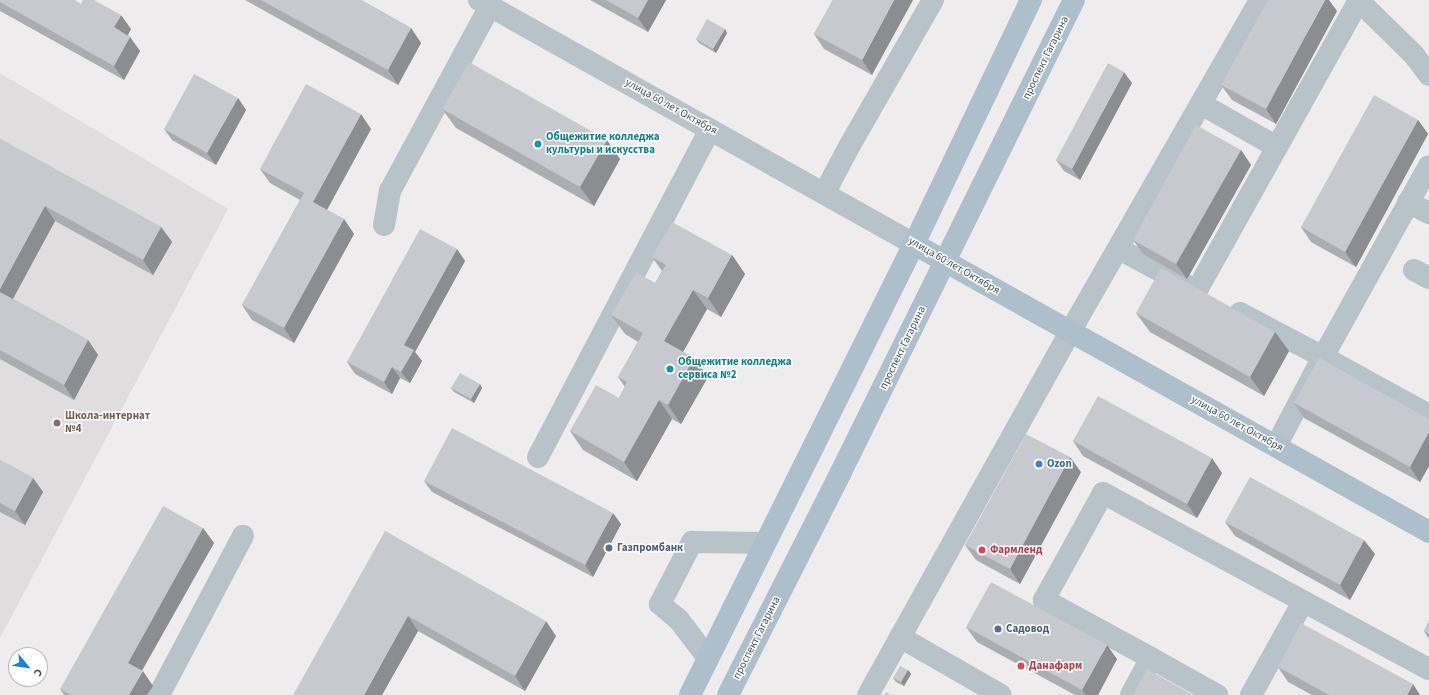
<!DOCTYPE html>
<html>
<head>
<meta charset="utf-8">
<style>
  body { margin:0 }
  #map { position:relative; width:1429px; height:695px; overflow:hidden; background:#efeced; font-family:"Source Sans 3",sans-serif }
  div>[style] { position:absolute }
  .education>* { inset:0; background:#e0ddde }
  .minor>* { height:22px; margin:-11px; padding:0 11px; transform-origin:11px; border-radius:11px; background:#b8c3c9 }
  .major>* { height:22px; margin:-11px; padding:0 11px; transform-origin:11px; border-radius:11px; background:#acbfcb }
  .wall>* { inset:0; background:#aaaeb2 }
  .shaded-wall>* { inset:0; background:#8b8d91 }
  .building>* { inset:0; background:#c6cacf }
  .dots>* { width:11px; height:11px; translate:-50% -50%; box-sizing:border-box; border:2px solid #fff; border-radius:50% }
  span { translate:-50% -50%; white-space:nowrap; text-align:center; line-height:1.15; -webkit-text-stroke:3px #fff; paint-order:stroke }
  .street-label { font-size:11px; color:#455259 }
  .culture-label { font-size:11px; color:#0d838f; font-weight:700 }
  .left { translate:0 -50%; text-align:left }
  .education-label { font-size:11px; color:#785e54; font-weight:700 }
  .shop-label { font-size:11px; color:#366cbe; font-weight:700 }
  .service-label { font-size:11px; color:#4e5e75; font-weight:700 }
  .health-label { font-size:11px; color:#be3a42; font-weight:700 }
  .north { position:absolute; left:8px; top:647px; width:40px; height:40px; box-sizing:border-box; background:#fff; border:1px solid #b5babd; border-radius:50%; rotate:119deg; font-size:11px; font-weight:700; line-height:16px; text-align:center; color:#455259 }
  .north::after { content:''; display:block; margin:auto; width:14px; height:18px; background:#1d80d8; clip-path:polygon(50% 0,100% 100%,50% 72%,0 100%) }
</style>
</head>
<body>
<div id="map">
  <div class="education">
    <div style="clip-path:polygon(0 73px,228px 209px,0 638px)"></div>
  </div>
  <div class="minor">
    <div style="left:479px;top:0;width:499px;rotate:29.3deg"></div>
    <div style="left:1358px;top:0;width:78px;rotate:44.5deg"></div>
    <div style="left:1414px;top:55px;width:25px;rotate:53deg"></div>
    <div style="left:1201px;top:104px;width:87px;rotate:29.5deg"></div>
    <div style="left:825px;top:192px;width:53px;rotate:-62deg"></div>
    <div style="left:850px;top:145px;width:167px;rotate:-60.2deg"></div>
    <div style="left:1408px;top:202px;width:24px;rotate:28deg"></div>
    <div style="left:384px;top:225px;width:35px;rotate:-80deg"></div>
    <div style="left:390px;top:191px;width:210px;rotate:-61.6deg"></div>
    <div style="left:1119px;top:249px;width:76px;rotate:28.2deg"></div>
    <div style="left:1414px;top:270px;width:17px;rotate:28deg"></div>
    <div style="left:1197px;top:290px;width:332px;rotate:-60.8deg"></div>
    <div style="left:1240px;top:313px;width:94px;rotate:27.9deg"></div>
    <div style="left:1323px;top:357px;width:218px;rotate:-61deg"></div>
    <div style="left:1276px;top:446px;width:101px;rotate:-62.2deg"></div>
    <div style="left:1323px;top:357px;width:121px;rotate:28.7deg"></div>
    <div style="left:538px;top:457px;width:370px;rotate:-62.3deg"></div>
    <div style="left:900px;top:637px;width:116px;rotate:29.9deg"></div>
    <div style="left:708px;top:658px;width:48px;rotate:-127.3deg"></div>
    <div style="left:679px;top:620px;width:25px;rotate:-140deg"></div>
    <div style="left:660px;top:604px;width:70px;rotate:-62.7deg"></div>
    <div style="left:692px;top:542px;width:73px;rotate:0.8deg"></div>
    <div style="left:1151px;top:658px;width:76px;rotate:29.3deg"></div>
    <div style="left:159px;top:695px;width:180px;rotate:-62.2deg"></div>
    <div style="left:868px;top:695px;width:415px;rotate:-60.9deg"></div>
    <div style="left:1070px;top:332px;width:383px;rotate:-60.2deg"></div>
    <div style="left:1131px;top:695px;width:42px;rotate:-61.6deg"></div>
    <div style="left:1151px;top:658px;width:122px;rotate:-151.5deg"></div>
    <div style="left:1044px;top:600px;width:122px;rotate:-61.1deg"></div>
    <div style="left:1103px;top:493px;width:370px;rotate:28.4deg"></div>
    <div style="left:1251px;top:695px;width:107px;rotate:-60.8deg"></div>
  </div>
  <div class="major">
    <div style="left:914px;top:244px;width:590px;rotate:29.21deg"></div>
    <div style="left:690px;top:695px;width:504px;rotate:-63.59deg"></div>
    <div style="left:914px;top:244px;width:271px;rotate:-64.4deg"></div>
    <div style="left:728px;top:695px;width:250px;rotate:-63.1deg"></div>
    <div style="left:841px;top:472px;width:526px;rotate:-63.73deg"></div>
  </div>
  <div class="wall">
    <div style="clip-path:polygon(0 0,131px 29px,128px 35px,130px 37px,140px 51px,124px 80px,0 11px)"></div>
    <div style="clip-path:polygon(245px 0,361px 0,411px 28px,421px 43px,398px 85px)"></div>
    <div style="clip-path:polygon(590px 0,666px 0,648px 32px)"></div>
    <div style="clip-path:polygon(833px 0,872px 75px,824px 49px,814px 34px)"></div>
    <div style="clip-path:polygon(1337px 11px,1276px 124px,1232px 100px,1221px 85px)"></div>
    <div style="clip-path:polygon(725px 29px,727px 33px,716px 53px,699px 43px,696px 39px)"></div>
    <div style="clip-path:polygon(1132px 83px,1080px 180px,1064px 171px,1056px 160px)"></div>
    <div style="clip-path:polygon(238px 98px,246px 110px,216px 165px,172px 140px,164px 129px)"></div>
    <div style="clip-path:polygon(442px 109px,620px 159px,594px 206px,456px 128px)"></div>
    <div style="clip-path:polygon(1418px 120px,1428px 134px,1356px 267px,1311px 242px,1301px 227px)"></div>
    <div style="clip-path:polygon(371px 129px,327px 210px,344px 219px,354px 234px,294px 343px,252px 320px,242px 305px,300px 200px,270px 183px,260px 169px)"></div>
    <div style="clip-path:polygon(0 139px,161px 227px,172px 242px,153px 275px,55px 221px,13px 299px,88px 340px,98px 355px,74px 400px,0 359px)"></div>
    <div style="clip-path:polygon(1241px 150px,1251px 165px,1187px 279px,1143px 254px,1133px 240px)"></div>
    <div style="clip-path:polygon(457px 249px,465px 261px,415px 352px,422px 361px,410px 383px,400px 378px,392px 394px,355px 374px,347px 362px)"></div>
    <div style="clip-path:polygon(732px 255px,745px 274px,721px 317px,707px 309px,683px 352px,694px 358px,708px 377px,681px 424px,672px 419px,637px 481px,583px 450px,570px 431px,619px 398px,625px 387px,618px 377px,638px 342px,625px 334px,611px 315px,655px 283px,662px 271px,652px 257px)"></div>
    <div style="clip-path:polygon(1136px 313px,1275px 332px,1289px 351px,1264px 396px,1150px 332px)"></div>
    <div style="clip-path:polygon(451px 388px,482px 388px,474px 403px,454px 392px)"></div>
    <div style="clip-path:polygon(1294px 403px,1429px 419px,1429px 466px,1420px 482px,1304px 418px)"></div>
    <div style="clip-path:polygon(1073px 441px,1222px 473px,1197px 518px,1083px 456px)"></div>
    <div style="clip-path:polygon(0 460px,33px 478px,43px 492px,25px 525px,0 512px)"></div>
    <div style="clip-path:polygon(1081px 472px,1020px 584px,976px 560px,965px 545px)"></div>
    <div style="clip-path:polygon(424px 481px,621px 524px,593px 577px,432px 492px)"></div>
    <div style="clip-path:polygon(1225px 522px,1375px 554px,1350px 600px,1235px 536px)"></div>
    <div style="clip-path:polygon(203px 528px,214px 543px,142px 671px,153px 686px,147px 695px,64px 695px,60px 689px)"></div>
    <div style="clip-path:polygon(385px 531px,556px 636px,525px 691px,418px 631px,382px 695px)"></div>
    <div style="clip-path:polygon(1429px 621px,1429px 639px,1424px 631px)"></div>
    <div style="clip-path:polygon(966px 627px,1117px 659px,1098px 695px,1075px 695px,977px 642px)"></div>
    <div style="clip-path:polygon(1278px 667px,1420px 695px,1312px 695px,1288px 682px)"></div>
    <div style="clip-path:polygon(908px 670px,911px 674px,904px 686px,896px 682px,893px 678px)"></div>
  </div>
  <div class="shaded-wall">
    <div style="clip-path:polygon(648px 0,666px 0,648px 32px,638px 18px)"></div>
    <div style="clip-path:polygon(894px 0,913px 0,872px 75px,862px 60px)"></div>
    <div style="clip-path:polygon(1325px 0,1329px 0,1337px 11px,1276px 124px,1266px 109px)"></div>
    <div style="clip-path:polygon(121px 15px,131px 29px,124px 42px,114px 27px)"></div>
    <div style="clip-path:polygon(411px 28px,421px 43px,398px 85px,388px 70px)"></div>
    <div style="clip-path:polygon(725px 29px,727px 33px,716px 53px,713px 49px)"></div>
    <div style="clip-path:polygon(130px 37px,140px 51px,124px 80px,114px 66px)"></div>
    <div style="clip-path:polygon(1124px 72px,1132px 83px,1080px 180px,1072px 169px)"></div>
    <div style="clip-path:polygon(238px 98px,246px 110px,216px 165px,207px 153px)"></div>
    <div style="clip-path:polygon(361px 114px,371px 129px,323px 217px,313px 202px)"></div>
    <div style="clip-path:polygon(1418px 120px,1428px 134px,1356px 267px,1345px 252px)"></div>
    <div style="clip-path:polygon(607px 140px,620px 159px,594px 206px,580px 187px)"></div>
    <div style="clip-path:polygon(1241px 150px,1251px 165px,1187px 279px,1176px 264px)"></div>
    <div style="clip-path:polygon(45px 206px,55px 221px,9px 306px,0 293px,0 289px)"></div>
    <div style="clip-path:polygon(344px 219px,354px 234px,294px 343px,284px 328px)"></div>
    <div style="clip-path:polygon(161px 227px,172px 242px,153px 275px,143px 260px)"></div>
    <div style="clip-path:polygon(457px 249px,465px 261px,415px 352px,422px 361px,410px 383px,401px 372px,404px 345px)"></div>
    <div style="clip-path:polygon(732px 255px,745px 274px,721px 317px,708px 298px)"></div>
    <div style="clip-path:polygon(693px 290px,707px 309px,678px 361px,664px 341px)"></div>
    <div style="clip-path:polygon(1275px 332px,1289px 351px,1264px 396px,1250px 377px)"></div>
    <div style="clip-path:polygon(88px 340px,98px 355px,74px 400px,64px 385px)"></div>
    <div style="clip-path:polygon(694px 358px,708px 377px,681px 424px,668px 405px)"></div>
    <div style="clip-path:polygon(392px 367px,400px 378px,392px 394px,384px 382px)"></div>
    <div style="clip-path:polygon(480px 384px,482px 388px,474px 403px,471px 399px)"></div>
    <div style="clip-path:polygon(659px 400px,672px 419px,637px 481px,624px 462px)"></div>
    <div style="clip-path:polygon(1429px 432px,1429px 466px,1420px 482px,1410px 467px)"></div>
    <div style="clip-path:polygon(1070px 457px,1081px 472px,1020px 584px,1010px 569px)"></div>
    <div style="clip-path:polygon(1212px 458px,1222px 473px,1197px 518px,1187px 504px)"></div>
    <div style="clip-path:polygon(33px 478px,43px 492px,25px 525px,15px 511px)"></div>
    <div style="clip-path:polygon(613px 513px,621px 524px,593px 577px,585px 565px)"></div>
    <div style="clip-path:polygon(203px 528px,214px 543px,138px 677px,128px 663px)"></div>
    <div style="clip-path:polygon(1364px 540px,1375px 554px,1350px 600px,1340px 585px)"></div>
    <div style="clip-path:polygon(408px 616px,418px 631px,382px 695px,364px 695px)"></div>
    <div style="clip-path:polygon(546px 621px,556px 636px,525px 691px,515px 676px)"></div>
    <div style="clip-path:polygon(1107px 645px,1117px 659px,1098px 695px,1086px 695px,1082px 690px)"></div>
    <div style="clip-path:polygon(908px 670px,911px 674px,904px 686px,901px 682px)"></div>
    <div style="clip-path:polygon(143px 671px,153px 686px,147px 695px,129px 695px)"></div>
    <div style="clip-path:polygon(1413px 684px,1420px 695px,1407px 695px)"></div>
  </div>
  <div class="building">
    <div style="clip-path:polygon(0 0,75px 0,81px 4px,83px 0,94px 0,121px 15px,114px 27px,130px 37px,114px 66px,0 2px)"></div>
    <div style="clip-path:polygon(261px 0,361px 0,411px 28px,388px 70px)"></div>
    <div style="clip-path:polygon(606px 0,648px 0,638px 18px)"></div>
    <div style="clip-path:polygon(833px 0,894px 0,862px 60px,814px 34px)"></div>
    <div style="clip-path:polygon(1268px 0,1325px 0,1266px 109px,1221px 85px)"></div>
    <div style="clip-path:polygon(707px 19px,725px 29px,713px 49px,696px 39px)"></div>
    <div style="clip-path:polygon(469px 62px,607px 140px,580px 187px,442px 109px)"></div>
    <div style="clip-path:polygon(1108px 63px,1124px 72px,1072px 169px,1056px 160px)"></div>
    <div style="clip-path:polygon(194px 74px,238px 98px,207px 153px,164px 129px)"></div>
    <div style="clip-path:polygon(306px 84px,361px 114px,313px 202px,344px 219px,284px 328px,242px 305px,304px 193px,260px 169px)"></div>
    <div style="clip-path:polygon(1374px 95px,1418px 120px,1345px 252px,1301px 227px)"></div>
    <div style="clip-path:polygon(1196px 125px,1241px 150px,1176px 264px,1133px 240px)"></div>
    <div style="clip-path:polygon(0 139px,161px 227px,143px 260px,45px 206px,0 289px)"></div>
    <div style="clip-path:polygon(672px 222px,732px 255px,708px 298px,693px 290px,664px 341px,694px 358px,668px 405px,659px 400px,624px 462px,570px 431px,596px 385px,619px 398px,627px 382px,618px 377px,643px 333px,611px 315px,636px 272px,655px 283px,666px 265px,652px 257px)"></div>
    <div style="clip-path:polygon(420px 229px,457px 249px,404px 345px,414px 350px,401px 372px,392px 367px,384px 382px,347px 362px)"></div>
    <div style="clip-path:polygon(1161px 268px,1275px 332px,1250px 377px,1136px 313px)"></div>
    <div style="clip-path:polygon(0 292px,88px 340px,64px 385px,0 350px)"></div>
    <div style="clip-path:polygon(1319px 358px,1429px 419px,1429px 432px,1410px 467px,1294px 403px)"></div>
    <div style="clip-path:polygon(460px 373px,480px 384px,471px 399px,451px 388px)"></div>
    <div style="clip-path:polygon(1098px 396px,1212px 458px,1187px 504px,1073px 441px)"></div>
    <div style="clip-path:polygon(452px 428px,613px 513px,585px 565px,424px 481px)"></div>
    <div style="clip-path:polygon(1026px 434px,1070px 457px,1010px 569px,965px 545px)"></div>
    <div style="clip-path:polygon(0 460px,33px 478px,15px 511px,0 503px)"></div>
    <div style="clip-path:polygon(1250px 477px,1364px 540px,1340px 585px,1225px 522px)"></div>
    <div style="clip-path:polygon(163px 506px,203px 528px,128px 663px,143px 671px,129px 695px,71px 695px,60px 689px)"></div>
    <div style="clip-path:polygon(385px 531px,546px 621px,515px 676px,408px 616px,364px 695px,293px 695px)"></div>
    <div style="clip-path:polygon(991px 582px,1107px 645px,1082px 690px,966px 627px)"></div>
    <div style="clip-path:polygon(1429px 621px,1429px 634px,1424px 631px)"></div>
    <div style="clip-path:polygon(1301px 623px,1413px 684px,1407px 695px,1329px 695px,1278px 667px)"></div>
    <div style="clip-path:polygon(900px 666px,908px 670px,901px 682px,893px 678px)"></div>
    <div style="clip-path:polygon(1147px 669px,1193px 695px,1133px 695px)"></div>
    <div style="clip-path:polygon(886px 692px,891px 695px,885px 695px)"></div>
  </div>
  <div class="dots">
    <div style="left:538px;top:144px;background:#0f9aa8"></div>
    <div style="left:670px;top:369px;background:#0f9aa8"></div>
    <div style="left:57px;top:423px;background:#8d6e63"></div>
    <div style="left:1039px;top:464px;background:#3f7fe0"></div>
    <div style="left:609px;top:548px;background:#5c6f8a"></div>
    <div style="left:982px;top:550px;background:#e0444e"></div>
    <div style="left:998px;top:629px;background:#5c6f8a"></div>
    <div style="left:1021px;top:666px;background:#e0444e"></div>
  </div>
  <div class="street-label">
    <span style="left:1046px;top:58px;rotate:-64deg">проспект Гагарина</span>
    <span style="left:671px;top:107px;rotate:29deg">улица 60 лет Октября</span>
    <span style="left:954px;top:266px;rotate:30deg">улица 60 лет Октября</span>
    <span style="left:903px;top:348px;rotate:-64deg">проспект Гагарина</span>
    <span style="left:1237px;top:424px;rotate:29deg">улица 60 лет Октября</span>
    <span style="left:757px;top:638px;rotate:-63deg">проспект Гагарина</span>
  </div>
  <div class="culture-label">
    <span class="left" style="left:546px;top:144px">Общежитие колледжа<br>культуры и искусства</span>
    <span class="left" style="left:678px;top:369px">Общежитие колледжа<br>сервиса №2</span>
  </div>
  <div class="education-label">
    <span class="left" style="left:65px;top:423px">Школа-интернат<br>№4</span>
  </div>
  <div class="shop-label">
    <span class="left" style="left:1047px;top:464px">Ozon</span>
  </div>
  <div class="service-label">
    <span class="left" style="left:617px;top:548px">Газпромбанк</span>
    <span class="left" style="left:1006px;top:629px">Садовод</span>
  </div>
  <div class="health-label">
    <span class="left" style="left:990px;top:550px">Фармленд</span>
    <span class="left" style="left:1029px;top:666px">Данафарм</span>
  </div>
  <div class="north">С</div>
</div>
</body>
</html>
